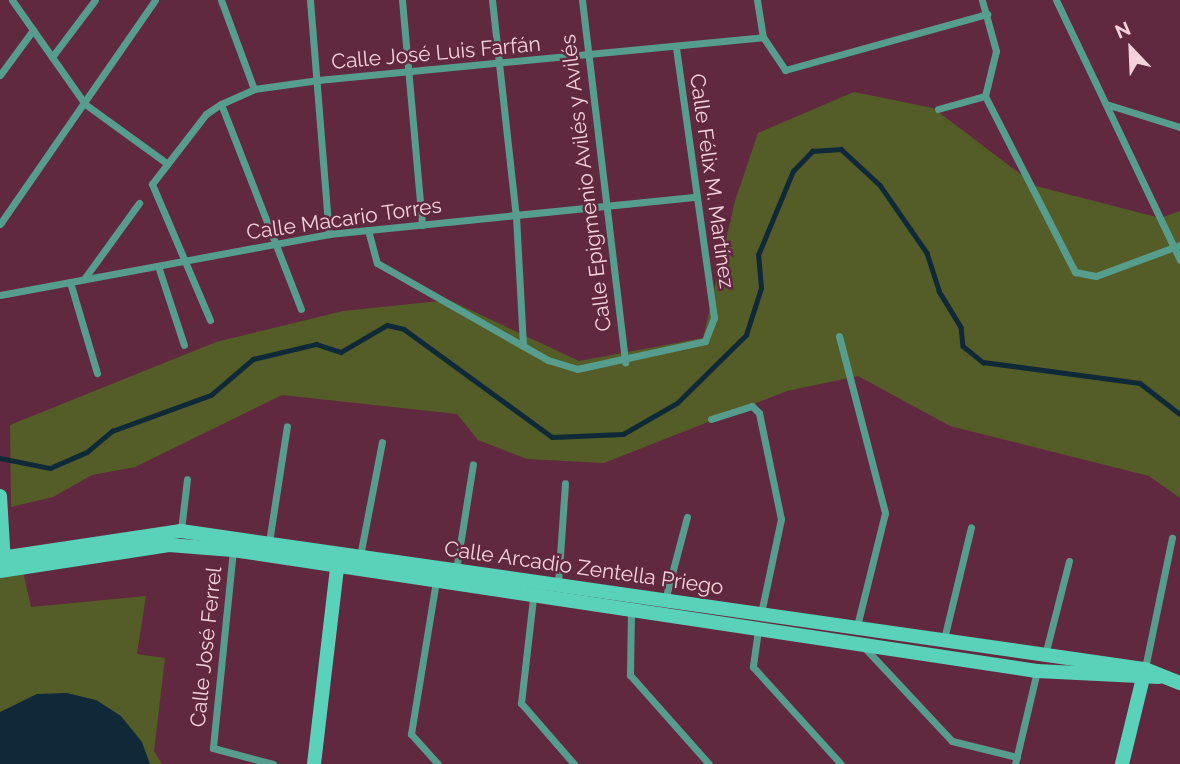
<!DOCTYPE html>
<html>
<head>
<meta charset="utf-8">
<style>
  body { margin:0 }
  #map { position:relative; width:1180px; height:764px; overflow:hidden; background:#60293f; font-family:Raleway,sans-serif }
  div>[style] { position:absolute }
  .green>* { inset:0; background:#545d27 }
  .water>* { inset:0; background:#0f2939 }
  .stream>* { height:4.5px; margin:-2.25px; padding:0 2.25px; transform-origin:2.25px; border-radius:2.25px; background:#0f2939 }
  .street>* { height:7px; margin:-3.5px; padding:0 3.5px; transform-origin:3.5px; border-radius:3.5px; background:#579d8d }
  .secondary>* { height:14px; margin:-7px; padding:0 7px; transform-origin:7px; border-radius:7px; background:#5ad2b9 }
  span { translate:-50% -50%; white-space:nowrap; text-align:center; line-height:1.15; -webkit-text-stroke:5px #60293f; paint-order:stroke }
  .street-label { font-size:21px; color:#f5d1dc }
  .north { position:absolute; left:1096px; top:14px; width:70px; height:70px; -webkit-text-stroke:5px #60293f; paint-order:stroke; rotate:337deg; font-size:19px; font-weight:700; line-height:28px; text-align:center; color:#f5d1dc }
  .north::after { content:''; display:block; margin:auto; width:24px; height:32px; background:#f5d1dc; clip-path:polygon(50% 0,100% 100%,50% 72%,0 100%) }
</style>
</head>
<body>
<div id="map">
  <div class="green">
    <div style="clip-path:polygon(854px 92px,933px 108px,1036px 186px,1160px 218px,1180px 211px,1180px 498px,1149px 476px,950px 426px,858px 376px,787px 391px,604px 463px,527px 459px,478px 440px,457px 414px,282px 395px,135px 467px,92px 475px,53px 497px,11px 507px,10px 425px,216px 342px,343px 311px,449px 300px,579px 361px,703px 338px,735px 201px,758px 133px)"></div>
    <div style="clip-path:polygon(23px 571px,31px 607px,146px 596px,137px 654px,165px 658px,154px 751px,162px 764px,0 764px,0 574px)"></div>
  </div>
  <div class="water">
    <div style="clip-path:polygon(67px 693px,96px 700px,121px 716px,142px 742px,150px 764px,0 764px,0 712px,37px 694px)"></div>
  </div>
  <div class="stream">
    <div style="left:0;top:458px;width:51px;rotate:11.3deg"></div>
    <div style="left:50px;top:468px;width:40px;rotate:-23.4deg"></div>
    <div style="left:87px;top:452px;width:33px;rotate:-40deg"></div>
    <div style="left:112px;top:431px;width:105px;rotate:-20deg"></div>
    <div style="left:211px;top:395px;width:55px;rotate:-40.6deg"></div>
    <div style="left:253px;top:359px;width:65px;rotate:-13.4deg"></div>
    <div style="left:316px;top:344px;width:26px;rotate:18deg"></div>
    <div style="left:341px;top:352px;width:53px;rotate:-30.4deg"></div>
    <div style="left:387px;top:325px;width:17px;rotate:13deg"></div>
    <div style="left:404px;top:329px;width:183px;rotate:36.1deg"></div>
    <div style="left:552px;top:437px;width:71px;rotate:-2.4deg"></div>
    <div style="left:623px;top:434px;width:62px;rotate:-29.9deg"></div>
    <div style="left:677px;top:403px;width:97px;rotate:-44.6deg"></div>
    <div style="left:746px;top:335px;width:49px;rotate:-72.3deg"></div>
    <div style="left:761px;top:288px;width:33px;rotate:-95deg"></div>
    <div style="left:758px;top:255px;width:91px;rotate:-67.4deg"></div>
    <div style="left:793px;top:171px;width:28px;rotate:-46deg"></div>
    <div style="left:812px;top:151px;width:29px;rotate:-4deg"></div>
    <div style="left:841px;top:149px;width:53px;rotate:42.7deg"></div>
    <div style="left:880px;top:185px;width:83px;rotate:55.3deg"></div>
    <div style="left:927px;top:253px;width:40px;rotate:72deg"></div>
    <div style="left:939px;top:291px;width:42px;rotate:58.6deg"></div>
    <div style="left:961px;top:327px;width:19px;rotate:84deg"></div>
    <div style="left:963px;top:346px;width:26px;rotate:39deg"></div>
    <div style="left:983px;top:362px;width:158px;rotate:7.6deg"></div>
    <div style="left:1140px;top:383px;width:51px;rotate:37.8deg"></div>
  </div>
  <div class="street">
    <div style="left:12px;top:0;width:127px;rotate:54.9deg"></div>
    <div style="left:85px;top:104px;width:102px;rotate:35.9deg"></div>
    <div style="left:221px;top:0;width:95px;rotate:69.7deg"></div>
    <div style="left:310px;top:0;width:235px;rotate:85.4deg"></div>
    <div style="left:402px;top:0;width:226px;rotate:84.9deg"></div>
    <div style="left:492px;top:0;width:217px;rotate:83.7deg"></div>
    <div style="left:516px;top:216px;width:130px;rotate:86.9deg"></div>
    <div style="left:582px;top:0;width:365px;rotate:83.2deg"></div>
    <div style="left:757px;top:0;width:37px;rotate:81deg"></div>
    <div style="left:763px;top:37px;width:40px;rotate:56deg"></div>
    <div style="left:785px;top:70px;width:210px;rotate:-15.5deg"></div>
    <div style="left:1056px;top:0;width:288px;rotate:64.5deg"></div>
    <div style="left:52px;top:57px;width:71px;rotate:-53deg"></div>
    <div style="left:0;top:75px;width:56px;rotate:-53.7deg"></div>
    <div style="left:985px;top:96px;width:198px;rotate:62.9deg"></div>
    <div style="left:1075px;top:272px;width:21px;rotate:11deg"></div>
    <div style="left:1096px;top:276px;width:90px;rotate:-20.3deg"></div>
    <div style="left:221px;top:104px;width:220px;rotate:68.7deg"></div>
    <div style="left:1106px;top:104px;width:77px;rotate:17.3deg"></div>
    <div style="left:938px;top:109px;width:49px;rotate:-15.5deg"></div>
    <div style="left:985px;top:96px;width:46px;rotate:-76.3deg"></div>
    <div style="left:996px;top:51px;width:53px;rotate:-105.4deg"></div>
    <div style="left:0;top:224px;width:272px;rotate:-55.3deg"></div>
    <div style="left:368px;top:230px;width:34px;rotate:75deg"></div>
    <div style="left:377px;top:263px;width:197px;rotate:29.6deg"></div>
    <div style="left:548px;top:360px;width:30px;rotate:17deg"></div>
    <div style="left:577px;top:369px;width:131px;rotate:-12.3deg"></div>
    <div style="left:705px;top:341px;width:25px;rotate:-69deg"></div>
    <div style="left:714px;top:318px;width:272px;rotate:-98deg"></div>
    <div style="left:158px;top:266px;width:83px;rotate:71.8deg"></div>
    <div style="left:84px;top:279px;width:94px;rotate:-54.1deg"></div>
    <div style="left:70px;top:282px;width:95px;rotate:73.5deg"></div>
    <div style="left:0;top:295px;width:335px;rotate:-10.5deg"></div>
    <div style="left:329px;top:234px;width:369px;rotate:-5.8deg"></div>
    <div style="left:210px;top:320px;width:148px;rotate:-113.1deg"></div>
    <div style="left:152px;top:184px;width:88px;rotate:-52.4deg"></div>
    <div style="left:206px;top:114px;width:18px;rotate:-34deg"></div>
    <div style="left:221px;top:104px;width:36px;rotate:-24deg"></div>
    <div style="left:254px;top:89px;width:65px;rotate:-8deg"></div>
    <div style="left:318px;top:80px;width:447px;rotate:-5.5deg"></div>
    <div style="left:839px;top:336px;width:183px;rotate:75.4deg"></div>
    <div style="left:885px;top:513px;width:121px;rotate:103.9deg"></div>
    <div style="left:711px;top:419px;width:43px;rotate:-17.6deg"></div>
    <div style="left:752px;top:406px;width:10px;rotate:45deg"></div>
    <div style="left:759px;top:413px;width:108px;rotate:78.3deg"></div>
    <div style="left:781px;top:519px;width:96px;rotate:102deg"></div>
    <div style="left:181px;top:530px;width:51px;rotate:-83.3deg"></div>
    <div style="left:269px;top:542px;width:117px;rotate:-81.2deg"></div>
    <div style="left:233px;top:550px;width:199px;rotate:95.8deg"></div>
    <div style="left:213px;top:748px;width:62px;rotate:14.9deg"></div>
    <div style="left:360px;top:556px;width:116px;rotate:-79.1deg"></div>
    <div style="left:456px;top:570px;width:107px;rotate:-80.9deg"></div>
    <div style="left:436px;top:581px;width:155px;rotate:99.3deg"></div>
    <div style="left:411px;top:734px;width:40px;rotate:48deg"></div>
    <div style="left:558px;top:584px;width:101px;rotate:-86deg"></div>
    <div style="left:533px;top:598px;width:106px;rotate:96.5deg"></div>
    <div style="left:521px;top:703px;width:81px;rotate:49deg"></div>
    <div style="left:665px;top:600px;width:86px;rotate:-75.2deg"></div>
    <div style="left:631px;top:611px;width:64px;rotate:90.9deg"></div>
    <div style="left:630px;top:675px;width:119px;rotate:48.4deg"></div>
    <div style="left:758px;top:630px;width:37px;rotate:98deg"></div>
    <div style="left:753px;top:667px;width:131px;rotate:47.8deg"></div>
    <div style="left:943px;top:643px;width:119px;rotate:-76.4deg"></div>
    <div style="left:863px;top:646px;width:130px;rotate:46.9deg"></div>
    <div style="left:952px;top:741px;width:67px;rotate:13.8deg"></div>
    <div style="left:1045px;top:655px;width:97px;rotate:-75.7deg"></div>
    <div style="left:1145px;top:668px;width:133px;rotate:-78.3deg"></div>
    <div style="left:1015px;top:764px;width:96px;rotate:-76.7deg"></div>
  </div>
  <div class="secondary">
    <div style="left:0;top:496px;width:68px;rotate:86.6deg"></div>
    <div style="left:0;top:558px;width:183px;rotate:-8.5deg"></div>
    <div style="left:181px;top:531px;width:974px;rotate:8.15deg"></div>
    <div style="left:1145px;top:669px;width:38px;rotate:22deg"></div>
    <div style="left:0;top:571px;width:171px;rotate:-8.7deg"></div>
    <div style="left:169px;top:545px;width:64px;rotate:4.5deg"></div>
    <div style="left:233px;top:550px;width:813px;rotate:8.56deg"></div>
    <div style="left:1037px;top:671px;width:122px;rotate:2.8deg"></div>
    <div style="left:314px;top:764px;width:198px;rotate:-83.3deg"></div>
    <div style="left:1122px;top:764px;width:93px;rotate:-76.3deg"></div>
  </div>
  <div class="street-label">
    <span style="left:436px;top:53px;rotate:-5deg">Calle José Luis Farfán</span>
    <span style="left:712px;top:181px;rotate:82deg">Calle Félix M. Martínez</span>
    <span style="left:586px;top:183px;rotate:-97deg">Calle Epigmenio Avilés y Avilés</span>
    <span style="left:344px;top:219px;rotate:-8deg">Calle Macario Torres</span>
    <span style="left:584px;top:568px;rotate:8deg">Calle Arcadio Zentella Priego</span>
    <span style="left:206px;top:647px;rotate:-84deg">Calle José Ferrel</span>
  </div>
  <div class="north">N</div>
</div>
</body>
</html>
